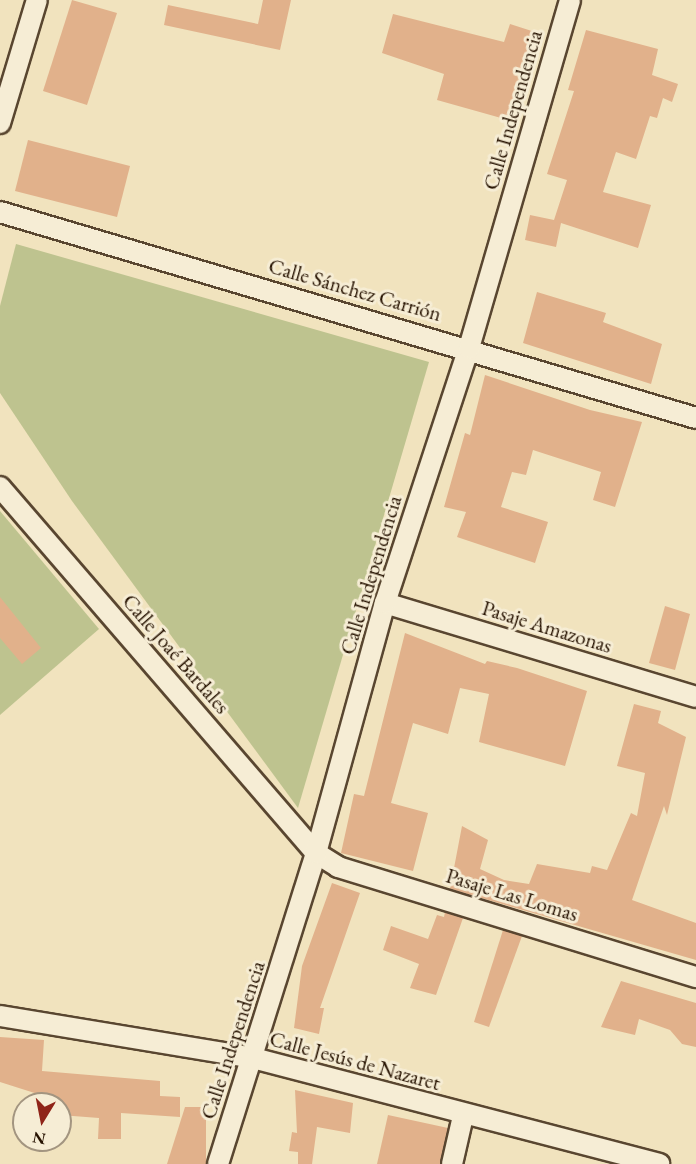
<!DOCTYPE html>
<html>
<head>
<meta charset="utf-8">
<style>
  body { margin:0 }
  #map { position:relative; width:696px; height:1164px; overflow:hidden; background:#f1e3be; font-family:"EB Garamond",serif }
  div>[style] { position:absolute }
  .green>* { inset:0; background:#bec38f }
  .building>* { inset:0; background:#e1b18b }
  .roads { filter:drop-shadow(2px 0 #594630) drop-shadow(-2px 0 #594630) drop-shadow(0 2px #594630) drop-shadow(0 -2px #594630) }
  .street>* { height:20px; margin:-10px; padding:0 10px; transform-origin:10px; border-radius:10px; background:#f6edd5 }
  span { translate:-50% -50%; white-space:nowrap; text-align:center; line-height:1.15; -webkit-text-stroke:6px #f6edd5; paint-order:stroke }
  .street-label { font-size:21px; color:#261200 }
  .north { position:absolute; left:12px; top:1092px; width:60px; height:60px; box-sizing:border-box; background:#f6edd5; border:2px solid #a39580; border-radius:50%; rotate:190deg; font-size:16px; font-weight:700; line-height:24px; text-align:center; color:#261200 }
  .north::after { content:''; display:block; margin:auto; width:21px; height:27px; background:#8f2418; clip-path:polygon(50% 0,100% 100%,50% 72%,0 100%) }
</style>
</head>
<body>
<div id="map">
  <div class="green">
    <div style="clip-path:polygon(16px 244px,429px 362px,298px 808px,72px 501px,0 393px,0 306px)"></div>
    <div style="clip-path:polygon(0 511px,99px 629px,0 715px)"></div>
  </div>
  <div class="building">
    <div style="clip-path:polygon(72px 0,117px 13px,87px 105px,43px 91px)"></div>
    <div style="clip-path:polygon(263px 0,291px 0,280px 50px,164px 25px,168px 5px,258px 24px)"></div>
    <div style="clip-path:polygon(393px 14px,504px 42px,510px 24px,538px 33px,512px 121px,437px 100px,444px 74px,382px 53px)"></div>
    <div style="clip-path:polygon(586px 30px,658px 49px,652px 75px,678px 84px,672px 102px,663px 98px,657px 118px,650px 116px,636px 159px,616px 152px,603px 192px,651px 205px,638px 248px,561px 223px,556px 247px,525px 240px,530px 215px,554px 220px,567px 180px,547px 174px,574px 91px,568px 90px)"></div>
    <div style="clip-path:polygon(28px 140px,130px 166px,117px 217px,15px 191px)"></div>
    <div style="clip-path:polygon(537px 292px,606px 313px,603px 322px,662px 344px,651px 384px,523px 343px)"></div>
    <div style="clip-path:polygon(485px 375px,590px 410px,642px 422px,615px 507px,593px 500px,601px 472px,533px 450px,526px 475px,512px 472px,501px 507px,548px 522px,535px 563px,457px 537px,466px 512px,444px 507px,465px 433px,470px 435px)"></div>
    <div style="clip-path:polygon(0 597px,41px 648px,22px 664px,0 638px)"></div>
    <div style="clip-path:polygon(665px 606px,690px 614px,675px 670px,649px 663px)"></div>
    <div style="clip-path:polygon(405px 633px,485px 664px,487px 661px,517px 668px,587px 691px,565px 766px,479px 742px,489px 694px,460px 688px,448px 734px,413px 723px,391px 803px,428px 813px,413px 871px,341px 853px,354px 794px,364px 796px)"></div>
    <div style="clip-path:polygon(634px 704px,661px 711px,658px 723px,686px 737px,667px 815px,664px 806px,632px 900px,696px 923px,696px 960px,450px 889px,462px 826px,488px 840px,480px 869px,504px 880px,529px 884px,537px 864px,590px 873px,592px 866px,607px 870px,631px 813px,637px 816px,645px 773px,617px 766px)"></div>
    <div style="clip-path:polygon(332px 883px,360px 893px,320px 1008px,324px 1008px,319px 1034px,294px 1028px,302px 966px)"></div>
    <div style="clip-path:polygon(445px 912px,463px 918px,436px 995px,410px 988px,419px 964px,383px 950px,391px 926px,428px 939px,437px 915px,444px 917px)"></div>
    <div style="clip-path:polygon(503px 930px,522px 936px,489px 1027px,474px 1022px)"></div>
    <div style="clip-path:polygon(621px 981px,696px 1003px,696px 1047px,682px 1044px,670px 1030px,639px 1019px,635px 1035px,601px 1027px)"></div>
    <div style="clip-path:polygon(0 1037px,44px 1040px,42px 1071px,160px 1081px,160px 1096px,180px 1097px,180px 1117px,121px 1113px,121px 1139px,98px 1139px,99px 1118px,60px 1115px,60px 1104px,43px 1104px,44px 1096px,0 1082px)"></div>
    <div style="clip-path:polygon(295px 1090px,353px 1103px,350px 1133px,317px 1127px,312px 1164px,298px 1164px,298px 1152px,289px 1151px,292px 1132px,297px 1133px)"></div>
    <div style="clip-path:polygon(185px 1107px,206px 1107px,206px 1164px,167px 1164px)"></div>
    <div style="clip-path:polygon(388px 1115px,448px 1128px,440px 1164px,377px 1164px)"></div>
  </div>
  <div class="roads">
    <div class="street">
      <div style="left:0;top:123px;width:128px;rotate:-73.3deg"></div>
      <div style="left:0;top:212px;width:726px;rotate:16.49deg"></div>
      <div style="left:0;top:487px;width:484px;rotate:49.2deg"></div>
      <div style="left:316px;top:853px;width:26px;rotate:32deg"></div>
      <div style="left:338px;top:867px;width:375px;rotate:17.1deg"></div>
      <div style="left:385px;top:603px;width:325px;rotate:16.8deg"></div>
      <div style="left:0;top:1016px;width:256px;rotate:9.4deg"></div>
      <div style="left:253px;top:1058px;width:420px;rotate:14.6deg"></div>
      <div style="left:218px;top:1164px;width:326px;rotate:-72.5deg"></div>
      <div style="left:316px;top:853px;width:259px;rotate:-74.6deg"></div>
      <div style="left:385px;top:603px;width:268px;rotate:-71.8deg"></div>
      <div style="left:469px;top:348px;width:362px;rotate:-73.8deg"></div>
      <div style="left:452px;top:1164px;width:49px;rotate:-77.1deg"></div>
    </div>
  </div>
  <div class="street-label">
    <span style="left:513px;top:110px;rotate:-74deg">Calle Independencia</span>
    <span style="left:355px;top:290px;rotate:16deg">Calle Sánchez Carrión</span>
    <span style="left:371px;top:575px;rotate:-73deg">Calle Independencia</span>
    <span style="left:547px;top:627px;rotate:17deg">Pasaje Amazonas</span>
    <span style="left:176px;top:654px;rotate:49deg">Calle Joaé Bardales</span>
    <span style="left:512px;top:895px;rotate:17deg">Pasaje Las Lomas</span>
    <span style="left:233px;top:1040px;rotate:-72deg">Calle Independencia</span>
    <span style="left:355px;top:1061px;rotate:15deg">Calle Jesús de Nazaret</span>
  </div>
  <div class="north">N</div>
</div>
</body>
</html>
